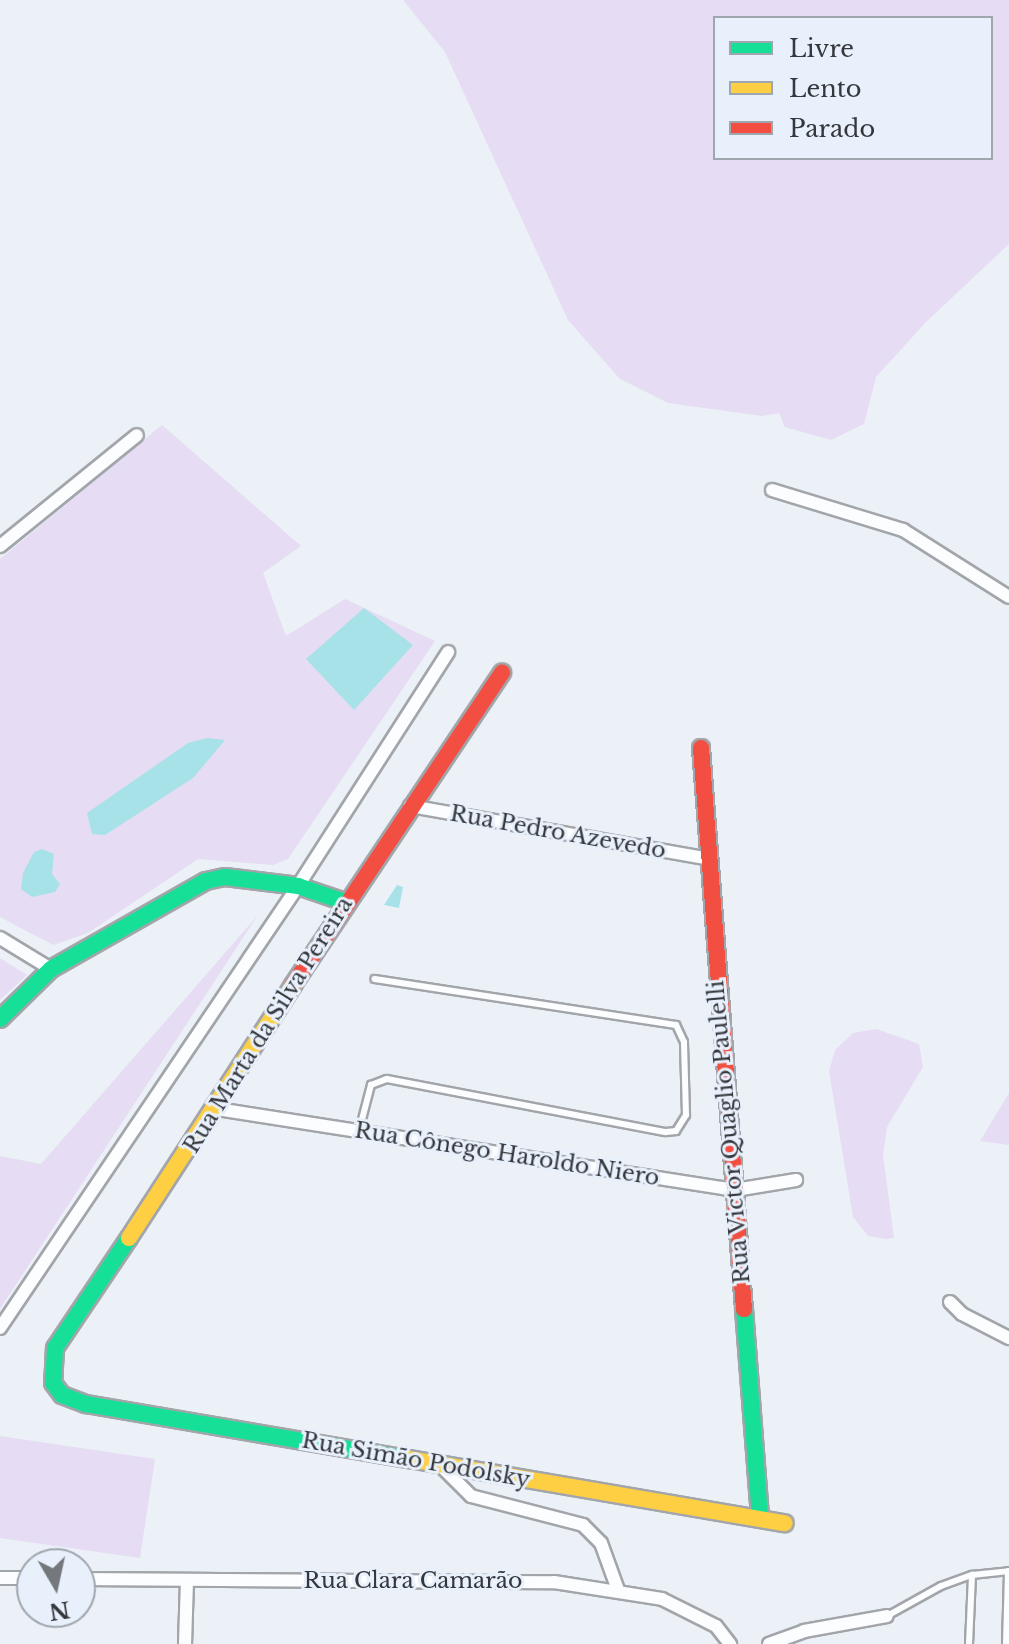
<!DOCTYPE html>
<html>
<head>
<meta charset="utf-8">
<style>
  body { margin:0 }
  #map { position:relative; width:1009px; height:1644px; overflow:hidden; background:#ecf1f7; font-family:"Libre Baskerville",serif }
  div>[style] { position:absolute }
  .green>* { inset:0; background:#e6dcf3 }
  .water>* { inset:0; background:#a7e2e9 }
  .roads { filter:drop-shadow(2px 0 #a2a5aa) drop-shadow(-2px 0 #a2a5aa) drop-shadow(0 2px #a2a5aa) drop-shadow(0 -2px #a2a5aa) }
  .lane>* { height:6px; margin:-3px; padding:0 3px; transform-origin:3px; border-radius:3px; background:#fcfdfe }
  .street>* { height:12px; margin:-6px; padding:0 6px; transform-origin:6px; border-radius:6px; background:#fcfdfe }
  .fast>* { height:16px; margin:-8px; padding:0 8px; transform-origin:8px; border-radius:8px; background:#16e098 }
  .slow>* { height:16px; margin:-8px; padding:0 8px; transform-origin:8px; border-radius:8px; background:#ffcf43 }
  .jam>* { height:16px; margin:-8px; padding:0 8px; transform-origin:8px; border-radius:8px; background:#f24e42 }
  span { translate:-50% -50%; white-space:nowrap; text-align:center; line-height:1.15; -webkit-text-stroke:6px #e8f0fb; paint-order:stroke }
  .street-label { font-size:22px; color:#34373b }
  .legend { position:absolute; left:713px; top:16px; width:280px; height:144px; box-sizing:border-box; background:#e8f0fb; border:2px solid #a0a6ae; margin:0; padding:10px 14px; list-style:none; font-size:24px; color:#34373b }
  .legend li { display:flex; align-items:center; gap:16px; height:40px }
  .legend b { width:40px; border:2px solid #a0a6ae }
  .north { position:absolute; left:16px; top:1548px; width:80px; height:80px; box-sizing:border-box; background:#e8f0fb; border:2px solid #a0a6ae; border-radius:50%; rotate:171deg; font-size:22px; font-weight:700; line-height:32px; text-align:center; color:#34373b }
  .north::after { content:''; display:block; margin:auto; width:28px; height:36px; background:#74787d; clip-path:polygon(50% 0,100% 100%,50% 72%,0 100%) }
</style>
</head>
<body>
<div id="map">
  <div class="green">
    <div style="clip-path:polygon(evenodd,403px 0,1009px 0,1009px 244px,926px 322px,876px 377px,864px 424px,831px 440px,785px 427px,779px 413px,762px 416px,668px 403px,620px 379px,568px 320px,445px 52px,403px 0,715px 18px,991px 18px,991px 158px,715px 158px,715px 18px)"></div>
    <div style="clip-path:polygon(162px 425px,301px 546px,263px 573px,286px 636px,345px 599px,435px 641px,288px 859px,273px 865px,198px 859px,88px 933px,53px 945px,0 917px,0 559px)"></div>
    <div style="clip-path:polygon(258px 915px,0 1309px,0 1156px,41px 1164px)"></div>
    <div style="clip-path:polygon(0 958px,27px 975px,0 1000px)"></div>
    <div style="clip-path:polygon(876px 1029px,919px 1044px,923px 1067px,887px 1127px,883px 1155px,894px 1238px,886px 1239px,868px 1236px,853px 1217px,829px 1071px,835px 1050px,853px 1033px)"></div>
    <div style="clip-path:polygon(1009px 1093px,1009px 1145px,980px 1141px)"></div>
    <div style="clip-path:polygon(0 1436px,155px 1459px,140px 1558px,0 1538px)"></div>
  </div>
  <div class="water">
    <div style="clip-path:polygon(364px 608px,413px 645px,354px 710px,306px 659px)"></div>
    <div style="clip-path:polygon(207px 738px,225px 740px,193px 778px,105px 835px,92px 834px,87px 813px,188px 743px)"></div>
    <div style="clip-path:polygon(42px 849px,54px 854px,52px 874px,60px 884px,55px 892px,32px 897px,21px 889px,23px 873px,34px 852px)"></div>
    <div style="clip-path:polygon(397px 885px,403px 887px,399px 908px,384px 905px)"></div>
  </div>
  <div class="roads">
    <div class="lane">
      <div style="left:359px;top:1131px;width:48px;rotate:-75.4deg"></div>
      <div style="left:371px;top:1085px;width:17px;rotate:-21deg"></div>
      <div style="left:387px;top:1079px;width:284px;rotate:10.8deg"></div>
      <div style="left:666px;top:1132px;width:10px;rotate:-6deg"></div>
      <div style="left:676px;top:1131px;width:19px;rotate:-58deg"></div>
      <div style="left:686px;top:1115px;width:73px;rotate:-91.6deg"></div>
      <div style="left:684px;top:1042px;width:19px;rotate:-115deg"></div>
      <div style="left:676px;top:1025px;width:305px;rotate:-171.3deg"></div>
      <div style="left:887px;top:1616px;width:62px;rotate:-29.1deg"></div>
      <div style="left:941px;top:1586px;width:33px;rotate:-20deg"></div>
      <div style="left:972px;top:1575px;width:37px;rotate:-6deg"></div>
      <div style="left:969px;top:1644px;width:69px;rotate:-87.5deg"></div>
      <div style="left:1006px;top:1644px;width:73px;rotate:-88.4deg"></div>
    </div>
    <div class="street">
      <div style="left:772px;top:490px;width:137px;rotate:17deg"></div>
      <div style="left:903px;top:530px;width:125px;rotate:32.3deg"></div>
      <div style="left:0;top:546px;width:176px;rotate:-39deg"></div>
      <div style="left:410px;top:806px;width:301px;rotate:10deg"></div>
      <div style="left:0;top:938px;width:60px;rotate:31.3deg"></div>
      <div style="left:217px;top:1109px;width:524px;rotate:8.89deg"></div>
      <div style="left:735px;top:1190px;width:62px;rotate:-9.3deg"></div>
      <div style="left:950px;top:1302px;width:17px;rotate:45deg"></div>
      <div style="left:962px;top:1314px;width:53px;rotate:27.1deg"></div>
      <div style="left:0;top:1328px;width:533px;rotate:-56.01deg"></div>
      <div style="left:298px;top:886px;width:278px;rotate:-57.3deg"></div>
      <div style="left:440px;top:1465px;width:44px;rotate:45deg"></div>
      <div style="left:471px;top:1496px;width:116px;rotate:14.5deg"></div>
      <div style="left:583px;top:1525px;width:25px;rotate:45deg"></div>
      <div style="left:601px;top:1543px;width:50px;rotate:70.1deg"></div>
      <div style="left:0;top:1578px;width:32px"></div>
      <div style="left:80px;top:1579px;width:474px;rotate:0.4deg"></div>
      <div style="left:554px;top:1582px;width:109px;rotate:8.9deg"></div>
      <div style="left:662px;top:1599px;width:60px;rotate:26.6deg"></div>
      <div style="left:716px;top:1626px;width:23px;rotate:52deg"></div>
      <div style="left:185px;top:1644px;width:63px;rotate:-88.2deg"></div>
      <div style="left:769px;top:1644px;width:37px;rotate:-20deg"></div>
      <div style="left:804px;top:1631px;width:84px;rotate:-10.2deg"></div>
    </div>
    <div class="fast">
      <div style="left:0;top:1019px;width:71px;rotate:-44.4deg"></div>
      <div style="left:51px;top:969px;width:178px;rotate:-29.6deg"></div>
      <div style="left:206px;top:881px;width:19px;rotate:-12deg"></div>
      <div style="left:225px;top:877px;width:74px;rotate:7deg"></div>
      <div style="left:298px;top:886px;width:50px;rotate:18.8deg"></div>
      <div style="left:129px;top:1238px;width:133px;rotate:123.9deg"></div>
      <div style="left:55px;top:1348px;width:35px;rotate:93deg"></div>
      <div style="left:53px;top:1383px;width:15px;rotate:53deg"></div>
      <div style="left:62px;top:1395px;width:26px;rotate:21deg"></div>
      <div style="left:86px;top:1404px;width:328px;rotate:9.7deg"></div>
      <div style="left:744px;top:1309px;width:208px;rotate:85.6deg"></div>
    </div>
    <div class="slow">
      <div style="left:129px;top:1238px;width:302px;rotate:-57deg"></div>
      <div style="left:409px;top:1459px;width:381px;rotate:9.7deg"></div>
    </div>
    <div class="jam">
      <div style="left:701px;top:748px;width:563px;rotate:85.62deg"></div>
      <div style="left:293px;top:985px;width:376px;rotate:-56.2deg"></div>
    </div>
  </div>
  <div class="street-label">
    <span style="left:558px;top:832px;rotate:10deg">Rua Pedro Azevedo</span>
    <span style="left:268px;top:1025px;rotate:-58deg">Rua Marta da Silva Pereira</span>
    <span style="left:729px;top:1132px;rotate:-95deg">Rua Victor Quaglio Paulelli</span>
    <span style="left:507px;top:1154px;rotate:9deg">Rua Cônego Haroldo Niero</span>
    <span style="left:416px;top:1460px;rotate:10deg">Rua Simão Podolsky</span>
    <span style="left:413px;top:1581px">Rua Clara Camarão</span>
  </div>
  <ul class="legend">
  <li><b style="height:10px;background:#16e098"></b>Livre</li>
  <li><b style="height:10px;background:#ffcf43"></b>Lento</li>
  <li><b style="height:10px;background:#f24e42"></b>Parado</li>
  </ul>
  <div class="north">N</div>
</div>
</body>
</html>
